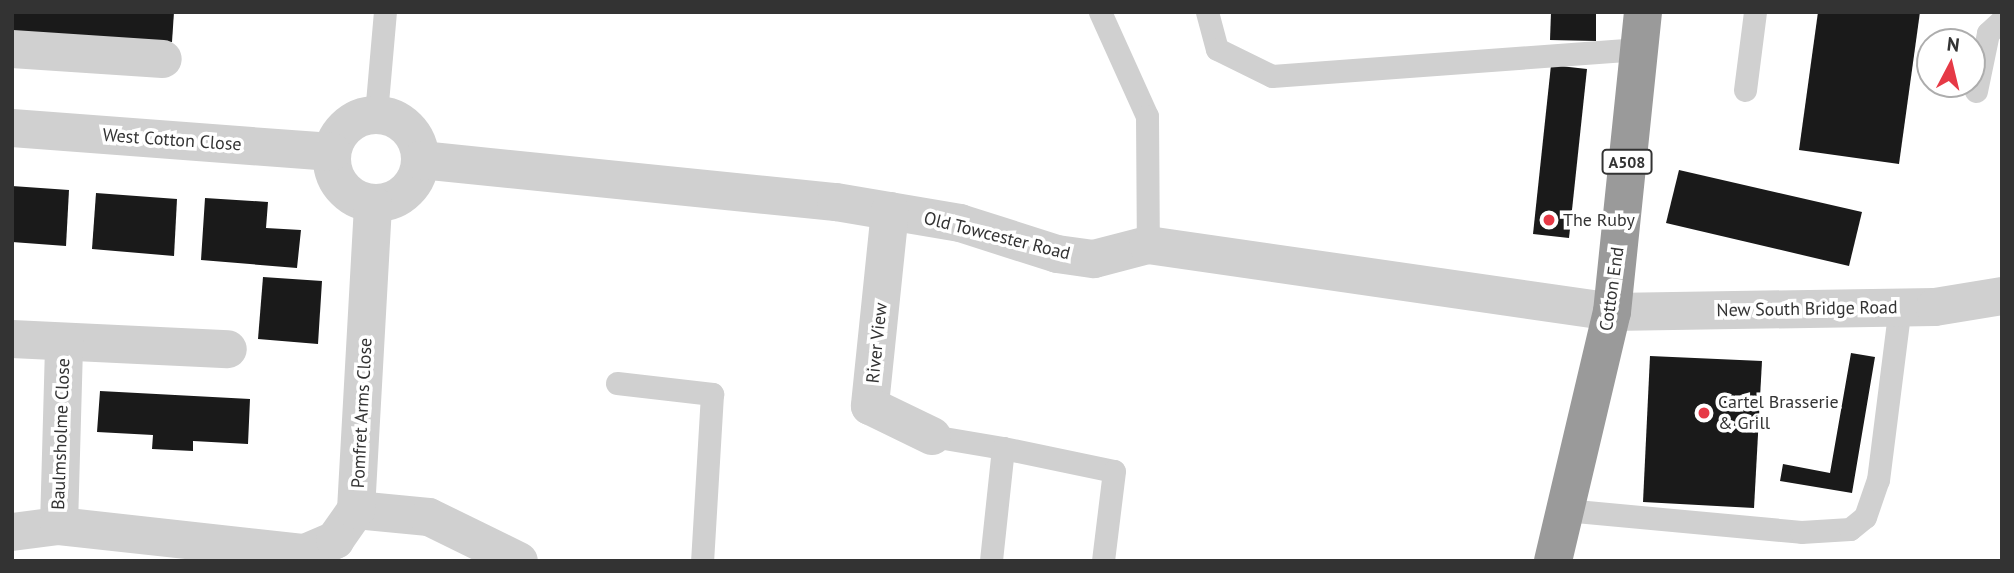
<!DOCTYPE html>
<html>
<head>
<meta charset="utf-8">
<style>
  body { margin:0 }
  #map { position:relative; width:2014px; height:573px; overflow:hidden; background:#fff; font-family:"PT Sans",sans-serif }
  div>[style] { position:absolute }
  .building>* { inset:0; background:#1a1a1a }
  .lane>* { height:23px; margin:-11.5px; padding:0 11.5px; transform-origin:11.5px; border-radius:11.5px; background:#d0d0d0 }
  .street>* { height:38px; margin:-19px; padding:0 19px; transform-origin:19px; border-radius:19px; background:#d0d0d0 }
  .street>.ring { margin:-19px; padding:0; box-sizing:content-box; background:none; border:38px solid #d0d0d0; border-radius:50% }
  .highway>* { height:38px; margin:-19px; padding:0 19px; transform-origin:19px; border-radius:19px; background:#9a9a9a }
  .dots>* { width:19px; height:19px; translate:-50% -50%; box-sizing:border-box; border:4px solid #fff; border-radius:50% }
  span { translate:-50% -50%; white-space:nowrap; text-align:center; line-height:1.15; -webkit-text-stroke:7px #fff; paint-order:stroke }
  .shield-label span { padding:2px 5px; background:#fff; border:2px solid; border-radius:5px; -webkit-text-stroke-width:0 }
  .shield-label { font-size:16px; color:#333; font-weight:700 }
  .street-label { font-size:18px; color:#333 }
  .poi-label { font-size:18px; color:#333 }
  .left { translate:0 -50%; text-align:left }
  .frame { position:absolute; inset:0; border:14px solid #333; pointer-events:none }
  .north { position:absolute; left:1916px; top:28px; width:70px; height:70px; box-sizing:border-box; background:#fff; border:2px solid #adadad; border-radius:50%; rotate:7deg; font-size:19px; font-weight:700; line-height:28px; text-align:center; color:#333 }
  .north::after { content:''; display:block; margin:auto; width:24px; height:32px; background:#e63946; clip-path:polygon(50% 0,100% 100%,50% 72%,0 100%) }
</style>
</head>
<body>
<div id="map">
  <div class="building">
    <div style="clip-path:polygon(12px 12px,174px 12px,172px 42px,12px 32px)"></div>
    <div style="clip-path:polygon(1551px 12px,1596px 12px,1596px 41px,1550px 40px)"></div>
    <div style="clip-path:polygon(1818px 12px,1920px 12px,1899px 164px,1799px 150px)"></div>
    <div style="clip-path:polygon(1551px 65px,1587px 69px,1569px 238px,1533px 234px)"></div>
    <div style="clip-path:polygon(1679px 170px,1862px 212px,1849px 266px,1666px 223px)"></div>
    <div style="clip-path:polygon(12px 186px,69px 190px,66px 246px,12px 242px)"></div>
    <div style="clip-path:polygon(96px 193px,177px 199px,174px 256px,92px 249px)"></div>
    <div style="clip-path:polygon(205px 198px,268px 202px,266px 228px,301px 230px,297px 268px,201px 260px)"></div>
    <div style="clip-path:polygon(263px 277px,322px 281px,318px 344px,258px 339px)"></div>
    <div style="clip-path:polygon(1851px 353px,1875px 357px,1852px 493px,1780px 481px,1783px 464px,1830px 473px)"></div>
    <div style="clip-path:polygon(1650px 356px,1762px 361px,1754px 508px,1643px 502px)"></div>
    <div style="clip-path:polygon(100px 391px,250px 399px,248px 444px,193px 441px,193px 451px,152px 449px,153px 435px,97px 432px)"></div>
  </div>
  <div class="lane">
    <div style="left:1100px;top:12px;width:114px;rotate:65.7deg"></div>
    <div style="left:1147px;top:116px;width:129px;rotate:89.6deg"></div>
    <div style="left:1207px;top:12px;width:38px;rotate:75deg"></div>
    <div style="left:1217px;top:49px;width:61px;rotate:26.1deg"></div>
    <div style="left:1272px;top:76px;width:368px;rotate:-4.2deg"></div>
    <div style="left:1745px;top:90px;width:79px;rotate:-82.7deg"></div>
    <div style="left:1976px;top:91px;width:59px;rotate:-78.3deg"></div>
    <div style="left:1988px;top:33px;width:19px;rotate:-43deg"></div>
    <div style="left:376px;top:114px;width:102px;rotate:-85deg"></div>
    <div style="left:617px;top:383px;width:96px;rotate:6.6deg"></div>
    <div style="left:712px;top:394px;width:167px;rotate:93.4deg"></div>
    <div style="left:932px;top:436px;width:72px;rotate:9.6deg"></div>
    <div style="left:1003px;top:448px;width:114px;rotate:96.1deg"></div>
    <div style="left:1003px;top:448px;width:113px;rotate:11.7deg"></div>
    <div style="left:1114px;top:471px;width:91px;rotate:97deg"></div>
    <div style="left:1565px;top:510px;width:237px;rotate:5.3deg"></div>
    <div style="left:1801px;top:532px;width:49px;rotate:-3.5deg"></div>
    <div style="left:1850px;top:529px;width:19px;rotate:-39deg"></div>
    <div style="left:1865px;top:517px;width:39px;rotate:-71deg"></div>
    <div style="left:1878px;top:480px;width:174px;rotate:-82.8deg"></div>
  </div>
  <div class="street">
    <div style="left:12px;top:49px;width:151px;rotate:3.8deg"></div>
    <div class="ring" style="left:332px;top:115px;width:50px;height:50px"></div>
    <div style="left:12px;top:128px;width:321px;rotate:4.3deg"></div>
    <div style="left:421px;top:160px;width:417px;rotate:5.8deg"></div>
    <div style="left:836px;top:202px;width:126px;rotate:9.6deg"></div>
    <div style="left:960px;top:223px;width:102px;rotate:17.7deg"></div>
    <div style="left:1057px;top:254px;width:37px;rotate:8deg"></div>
    <div style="left:1094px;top:259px;width:56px;rotate:-14.5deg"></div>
    <div style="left:1148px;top:245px;width:469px;rotate:8.2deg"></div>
    <div style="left:1612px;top:312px;width:323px;rotate:-0.9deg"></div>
    <div style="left:1935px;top:307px;width:68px;rotate:-9.3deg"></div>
    <div style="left:890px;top:211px;width:196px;rotate:95.9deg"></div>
    <div style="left:870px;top:406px;width:69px;rotate:25.8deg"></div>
    <div style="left:12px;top:339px;width:216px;rotate:2.7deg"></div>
    <div style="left:356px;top:510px;width:73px;rotate:5.5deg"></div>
    <div style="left:429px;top:517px;width:100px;rotate:26.1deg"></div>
    <div style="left:59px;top:526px;width:184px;rotate:-88.4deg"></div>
    <div style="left:12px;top:532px;width:47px;rotate:-7.3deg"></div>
    <div style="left:59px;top:526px;width:247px;rotate:6.3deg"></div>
    <div style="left:305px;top:553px;width:33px;rotate:-23deg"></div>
    <div style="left:335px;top:540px;width:37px;rotate:-55deg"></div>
    <div style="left:356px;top:510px;width:306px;rotate:-86.8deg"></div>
  </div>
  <div class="highway">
    <div style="left:1553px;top:561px;width:256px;rotate:-76.7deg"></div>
    <div style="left:1612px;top:312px;width:302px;rotate:-84.1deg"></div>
  </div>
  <div class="dots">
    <div style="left:1549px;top:220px;background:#e63946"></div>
    <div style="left:1704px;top:413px;background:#e63946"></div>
  </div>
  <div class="shield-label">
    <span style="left:1627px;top:162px">A508</span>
  </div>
  <div class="street-label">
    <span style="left:172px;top:140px;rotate:4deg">West Cotton Close</span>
    <span style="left:997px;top:236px;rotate:14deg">Old Towcester Road</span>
    <span style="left:1612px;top:289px;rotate:-82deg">Cotton End</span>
    <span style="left:1807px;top:309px;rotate:-1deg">New South Bridge Road</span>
    <span style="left:877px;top:343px;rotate:-84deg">River View</span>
    <span style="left:362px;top:413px;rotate:-87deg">Pomfret Arms Close</span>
    <span style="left:61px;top:434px;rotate:-88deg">Baulmsholme Close</span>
  </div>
  <div class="poi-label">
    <span class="left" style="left:1563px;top:220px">The Ruby</span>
    <span class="left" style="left:1718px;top:413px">Cartel Brasserie<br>&amp; Grill</span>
  </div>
  <div class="frame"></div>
  <div class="north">N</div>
</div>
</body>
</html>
